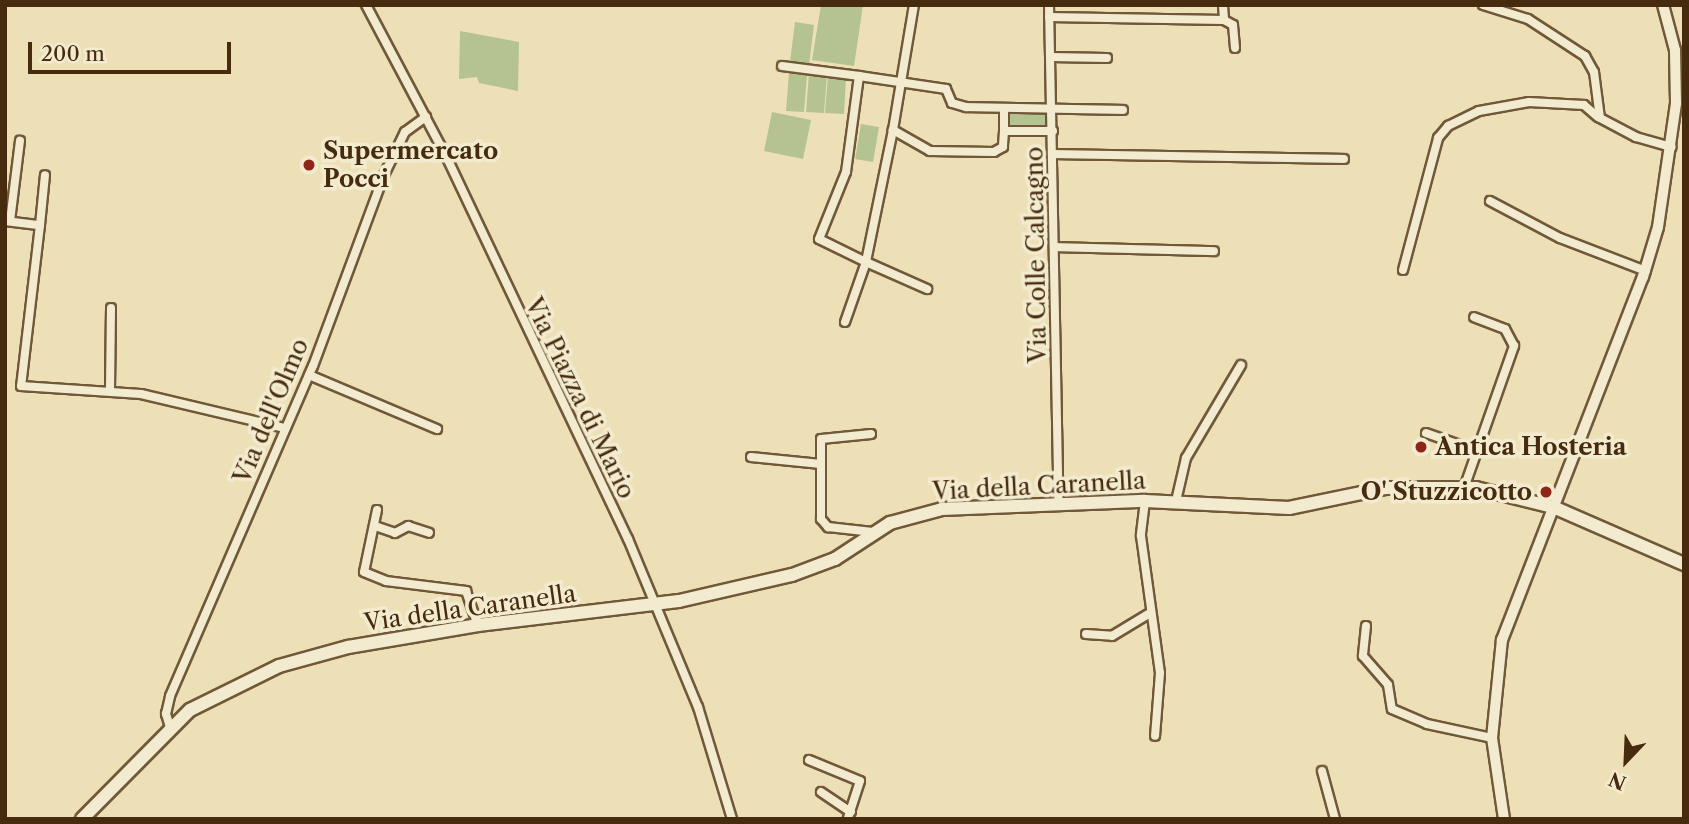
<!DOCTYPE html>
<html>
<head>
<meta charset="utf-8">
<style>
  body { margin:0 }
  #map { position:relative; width:1689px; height:824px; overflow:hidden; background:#ede0b7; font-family:"Libre Caslon Text",serif }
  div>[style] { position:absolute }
  .green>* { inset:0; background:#b5c390 }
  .roads { filter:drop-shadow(2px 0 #705838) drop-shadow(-2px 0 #705838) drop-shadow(0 2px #705838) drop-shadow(0 -2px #705838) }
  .minor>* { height:8px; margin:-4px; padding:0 4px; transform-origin:4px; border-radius:4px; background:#f3ebd0 }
  .tertiary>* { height:10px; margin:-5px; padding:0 5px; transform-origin:5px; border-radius:5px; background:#f3ebd0 }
  .secondary>* { height:12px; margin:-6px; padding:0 6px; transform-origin:6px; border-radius:6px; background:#f3ebd0 }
  .dots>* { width:19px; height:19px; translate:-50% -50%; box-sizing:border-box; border:4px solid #f3ebd0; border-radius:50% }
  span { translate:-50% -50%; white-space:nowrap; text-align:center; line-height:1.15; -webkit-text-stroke:7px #f3ebd0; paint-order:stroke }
  .poi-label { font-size:24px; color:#462b0e; font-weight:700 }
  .left { translate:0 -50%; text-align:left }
  .right { translate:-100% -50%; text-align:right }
  .street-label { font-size:24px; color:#462b0e }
  .frame { position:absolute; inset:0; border:7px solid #462b0e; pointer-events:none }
  .north { position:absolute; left:1591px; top:726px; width:70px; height:70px; -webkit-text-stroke:5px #f3ebd0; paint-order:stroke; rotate:203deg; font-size:19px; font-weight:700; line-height:28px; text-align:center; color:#462b0e }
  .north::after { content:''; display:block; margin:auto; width:24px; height:32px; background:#462b0e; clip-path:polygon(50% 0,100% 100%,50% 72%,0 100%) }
  .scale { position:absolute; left:28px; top:42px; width:203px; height:32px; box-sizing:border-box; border:4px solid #462b0e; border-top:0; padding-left:9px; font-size:21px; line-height:24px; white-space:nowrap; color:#462b0e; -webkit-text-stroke:5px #f3ebd0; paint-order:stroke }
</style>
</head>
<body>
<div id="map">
  <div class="green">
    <div style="clip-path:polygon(821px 5px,863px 5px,854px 66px,812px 60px)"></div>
    <div style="clip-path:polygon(795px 22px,814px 25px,809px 65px,790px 62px)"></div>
    <div style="clip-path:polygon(460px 31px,519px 42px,518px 91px,479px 83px,477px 77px,459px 79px)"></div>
    <div style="clip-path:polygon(789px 73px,807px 75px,804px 112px,786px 111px)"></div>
    <div style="clip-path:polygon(809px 74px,827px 75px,824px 113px,806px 112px)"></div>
    <div style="clip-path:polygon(828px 75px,846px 77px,844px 114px,825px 113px)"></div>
    <div style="clip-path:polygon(1005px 110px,1045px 111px,1045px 129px,1005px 128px)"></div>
    <div style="clip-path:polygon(772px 112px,811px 120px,803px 159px,764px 151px)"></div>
    <div style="clip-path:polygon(861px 124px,879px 127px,873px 162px,855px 159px)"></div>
  </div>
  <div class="roads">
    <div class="minor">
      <div style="left:366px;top:5px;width:173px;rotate:62.1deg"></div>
      <div style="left:447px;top:158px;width:422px;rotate:64.6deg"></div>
      <div style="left:628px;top:539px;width:182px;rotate:67.4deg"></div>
      <div style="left:698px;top:707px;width:117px;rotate:73.1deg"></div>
      <div style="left:1049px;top:5px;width:499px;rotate:88.9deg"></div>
      <div style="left:1223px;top:5px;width:15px;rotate:86deg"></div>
      <div style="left:1224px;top:20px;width:10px;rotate:29deg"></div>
      <div style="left:1233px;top:25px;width:23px;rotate:85deg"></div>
      <div style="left:1483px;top:5px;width:47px;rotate:17.3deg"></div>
      <div style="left:1528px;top:19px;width:68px;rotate:33deg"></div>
      <div style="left:1585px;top:56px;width:18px;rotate:61deg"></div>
      <div style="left:1594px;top:72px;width:46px;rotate:82.6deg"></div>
      <div style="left:1600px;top:118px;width:41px;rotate:27.8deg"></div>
      <div style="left:1636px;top:137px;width:37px;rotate:16deg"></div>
      <div style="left:1049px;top:17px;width:175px;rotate:1deg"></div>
      <div style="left:1050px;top:57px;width:57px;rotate:1deg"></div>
      <div style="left:782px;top:66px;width:78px;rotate:7.4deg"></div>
      <div style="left:893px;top:130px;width:127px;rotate:-80.5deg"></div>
      <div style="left:1004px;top:131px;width:23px;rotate:-90deg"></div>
      <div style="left:1053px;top:131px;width:49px;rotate:180deg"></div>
      <div style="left:1004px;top:131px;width:16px;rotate:94deg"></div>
      <div style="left:1003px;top:147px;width:10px;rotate:151deg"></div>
      <div style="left:994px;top:152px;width:64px;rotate:-179.1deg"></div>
      <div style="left:930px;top:151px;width:43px;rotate:-150.4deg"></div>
      <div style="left:893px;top:130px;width:135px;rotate:101.6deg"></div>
      <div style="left:866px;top:262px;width:52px;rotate:-153.9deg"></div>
      <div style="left:819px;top:239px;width:72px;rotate:-68.1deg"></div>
      <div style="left:846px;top:172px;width:97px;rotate:-82.3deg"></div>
      <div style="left:859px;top:76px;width:88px;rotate:8.5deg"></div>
      <div style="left:946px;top:89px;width:15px;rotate:67deg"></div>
      <div style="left:952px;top:103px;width:15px;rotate:16deg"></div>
      <div style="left:966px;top:107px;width:157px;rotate:1.1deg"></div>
      <div style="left:1055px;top:154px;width:289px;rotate:1deg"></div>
      <div style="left:1490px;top:201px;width:79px;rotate:27.9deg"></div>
      <div style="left:1560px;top:238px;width:92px;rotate:21deg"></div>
      <div style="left:5px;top:221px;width:35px;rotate:7deg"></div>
      <div style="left:40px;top:225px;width:162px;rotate:96.7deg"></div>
      <div style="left:21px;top:386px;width:120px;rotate:3.8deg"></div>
      <div style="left:141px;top:394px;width:148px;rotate:13.3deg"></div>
      <div style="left:10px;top:221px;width:81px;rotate:-82.9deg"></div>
      <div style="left:40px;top:225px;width:50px;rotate:-84.3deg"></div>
      <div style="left:1056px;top:247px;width:158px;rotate:1.5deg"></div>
      <div style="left:1403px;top:270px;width:137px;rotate:-75.1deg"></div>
      <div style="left:1438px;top:138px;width:16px;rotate:-50deg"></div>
      <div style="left:1448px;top:126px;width:34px;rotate:-26deg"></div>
      <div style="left:1479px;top:111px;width:51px;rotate:-10.2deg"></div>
      <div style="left:1529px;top:102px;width:55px;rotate:3.1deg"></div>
      <div style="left:1584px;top:105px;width:18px;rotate:41deg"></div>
      <div style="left:845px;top:322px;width:64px;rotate:-70.7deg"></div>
      <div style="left:866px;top:262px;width:67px;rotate:23.9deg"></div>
      <div style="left:309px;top:375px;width:139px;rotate:22.9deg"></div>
      <div style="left:110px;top:390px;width:82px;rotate:-89.3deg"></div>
      <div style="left:1426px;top:433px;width:54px;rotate:19.4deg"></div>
      <div style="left:871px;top:434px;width:50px;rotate:174.3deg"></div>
      <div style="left:821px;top:439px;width:80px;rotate:90deg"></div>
      <div style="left:821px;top:519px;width:11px;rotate:49deg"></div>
      <div style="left:828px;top:527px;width:45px;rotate:6.3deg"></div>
      <div style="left:751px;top:457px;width:70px;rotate:5.7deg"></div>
      <div style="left:1464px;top:488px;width:151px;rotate:-70.6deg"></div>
      <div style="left:1514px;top:346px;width:19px;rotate:-118deg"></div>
      <div style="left:1505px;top:329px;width:33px;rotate:-159deg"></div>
      <div style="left:1145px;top:501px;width:35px;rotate:97deg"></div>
      <div style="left:1141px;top:536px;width:138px;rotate:82.1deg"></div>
      <div style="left:1160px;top:673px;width:63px;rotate:94.5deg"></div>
      <div style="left:1176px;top:501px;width:44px;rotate:-76.9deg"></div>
      <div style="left:1186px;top:458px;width:108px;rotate:-59.4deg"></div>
      <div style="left:377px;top:510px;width:63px;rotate:101.8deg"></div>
      <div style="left:364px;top:572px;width:24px;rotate:22deg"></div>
      <div style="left:386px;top:581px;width:81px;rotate:7.1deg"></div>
      <div style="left:466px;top:591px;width:36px;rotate:71deg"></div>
      <div style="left:375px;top:526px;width:21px;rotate:19deg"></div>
      <div style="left:395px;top:533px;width:15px;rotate:-28deg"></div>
      <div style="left:408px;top:526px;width:22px;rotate:18deg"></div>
      <div style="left:1366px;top:626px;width:30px;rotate:96deg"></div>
      <div style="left:1363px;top:656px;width:38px;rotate:49deg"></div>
      <div style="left:1388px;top:685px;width:24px;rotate:81deg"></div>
      <div style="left:1392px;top:709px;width:38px;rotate:23deg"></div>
      <div style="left:1427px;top:724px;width:66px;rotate:12.2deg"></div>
      <div style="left:1086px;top:634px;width:26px;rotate:4deg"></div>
      <div style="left:1112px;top:636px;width:44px;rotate:-31.2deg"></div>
      <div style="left:170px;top:727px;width:14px;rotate:-107deg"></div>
      <div style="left:166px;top:714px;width:18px;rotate:-77deg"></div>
      <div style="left:170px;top:696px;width:360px;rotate:-66.6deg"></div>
      <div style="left:313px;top:366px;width:204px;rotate:-69.6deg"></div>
      <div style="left:384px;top:175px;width:48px;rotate:-64deg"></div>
      <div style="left:405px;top:132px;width:26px;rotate:-36deg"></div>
      <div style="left:809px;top:760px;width:55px;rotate:22.4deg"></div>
      <div style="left:860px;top:781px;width:40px;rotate:108deg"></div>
      <div style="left:1322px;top:771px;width:50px;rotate:74.8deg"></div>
      <div style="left:821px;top:792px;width:36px;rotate:34deg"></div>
    </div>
    <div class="tertiary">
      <div style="left:1504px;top:819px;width:82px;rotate:-98.4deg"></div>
      <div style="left:1492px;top:738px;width:99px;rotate:-84.2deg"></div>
      <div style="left:1502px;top:640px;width:389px;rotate:-68.8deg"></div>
      <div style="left:1643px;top:277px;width:52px;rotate:-73.3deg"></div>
      <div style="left:1658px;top:227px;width:125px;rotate:-81.7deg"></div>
      <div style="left:1676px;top:103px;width:53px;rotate:-91.1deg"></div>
      <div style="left:1675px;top:50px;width:47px;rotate:-104.9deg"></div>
    </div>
    <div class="secondary">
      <div style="left:82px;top:819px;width:153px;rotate:-45.3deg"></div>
      <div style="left:190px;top:710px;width:99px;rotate:-26.3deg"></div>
      <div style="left:279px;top:666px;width:72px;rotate:-15.4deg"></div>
      <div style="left:348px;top:647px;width:132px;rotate:-9.6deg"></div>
      <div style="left:478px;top:625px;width:202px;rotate:-6.8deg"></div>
      <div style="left:679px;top:601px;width:116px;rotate:-13deg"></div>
      <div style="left:792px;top:575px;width:46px;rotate:-20.4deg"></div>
      <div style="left:835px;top:559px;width:66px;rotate:-33.2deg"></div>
      <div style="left:890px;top:523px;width:54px;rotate:-15.1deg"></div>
      <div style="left:942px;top:509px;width:203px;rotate:-2.3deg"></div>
      <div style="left:1145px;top:501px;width:144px;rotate:2.8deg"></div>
      <div style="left:1289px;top:508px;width:99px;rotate:-11.7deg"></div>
      <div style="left:1386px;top:488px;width:90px"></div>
      <div style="left:1476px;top:488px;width:79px;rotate:13.9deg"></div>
      <div style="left:1553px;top:507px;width:143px;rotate:23.5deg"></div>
    </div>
  </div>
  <div class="dots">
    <div style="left:309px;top:165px;background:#8f2418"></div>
    <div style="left:1421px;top:447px;background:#8f2418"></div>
    <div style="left:1546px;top:492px;background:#8f2418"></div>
  </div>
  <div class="poi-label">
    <span class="left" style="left:323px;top:165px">Supermercato<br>Pocci</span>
    <span class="left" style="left:1435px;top:447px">Antica Hosteria</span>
    <span class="right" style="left:1532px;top:492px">O' Stuzzicotto</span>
  </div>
  <div class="street-label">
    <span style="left:1036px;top:255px;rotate:-91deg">Via Colle Calcagno</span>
    <span style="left:580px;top:398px;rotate:64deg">Via Piazza di Mario</span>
    <span style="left:271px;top:411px;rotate:-67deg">Via dell'Olmo</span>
    <span style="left:1039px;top:486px;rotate:-3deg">Via della Caranella</span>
    <span style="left:470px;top:608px;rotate:-8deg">Via della Caranella</span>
  </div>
  <div class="frame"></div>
  <div class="north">N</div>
  <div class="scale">200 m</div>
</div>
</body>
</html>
